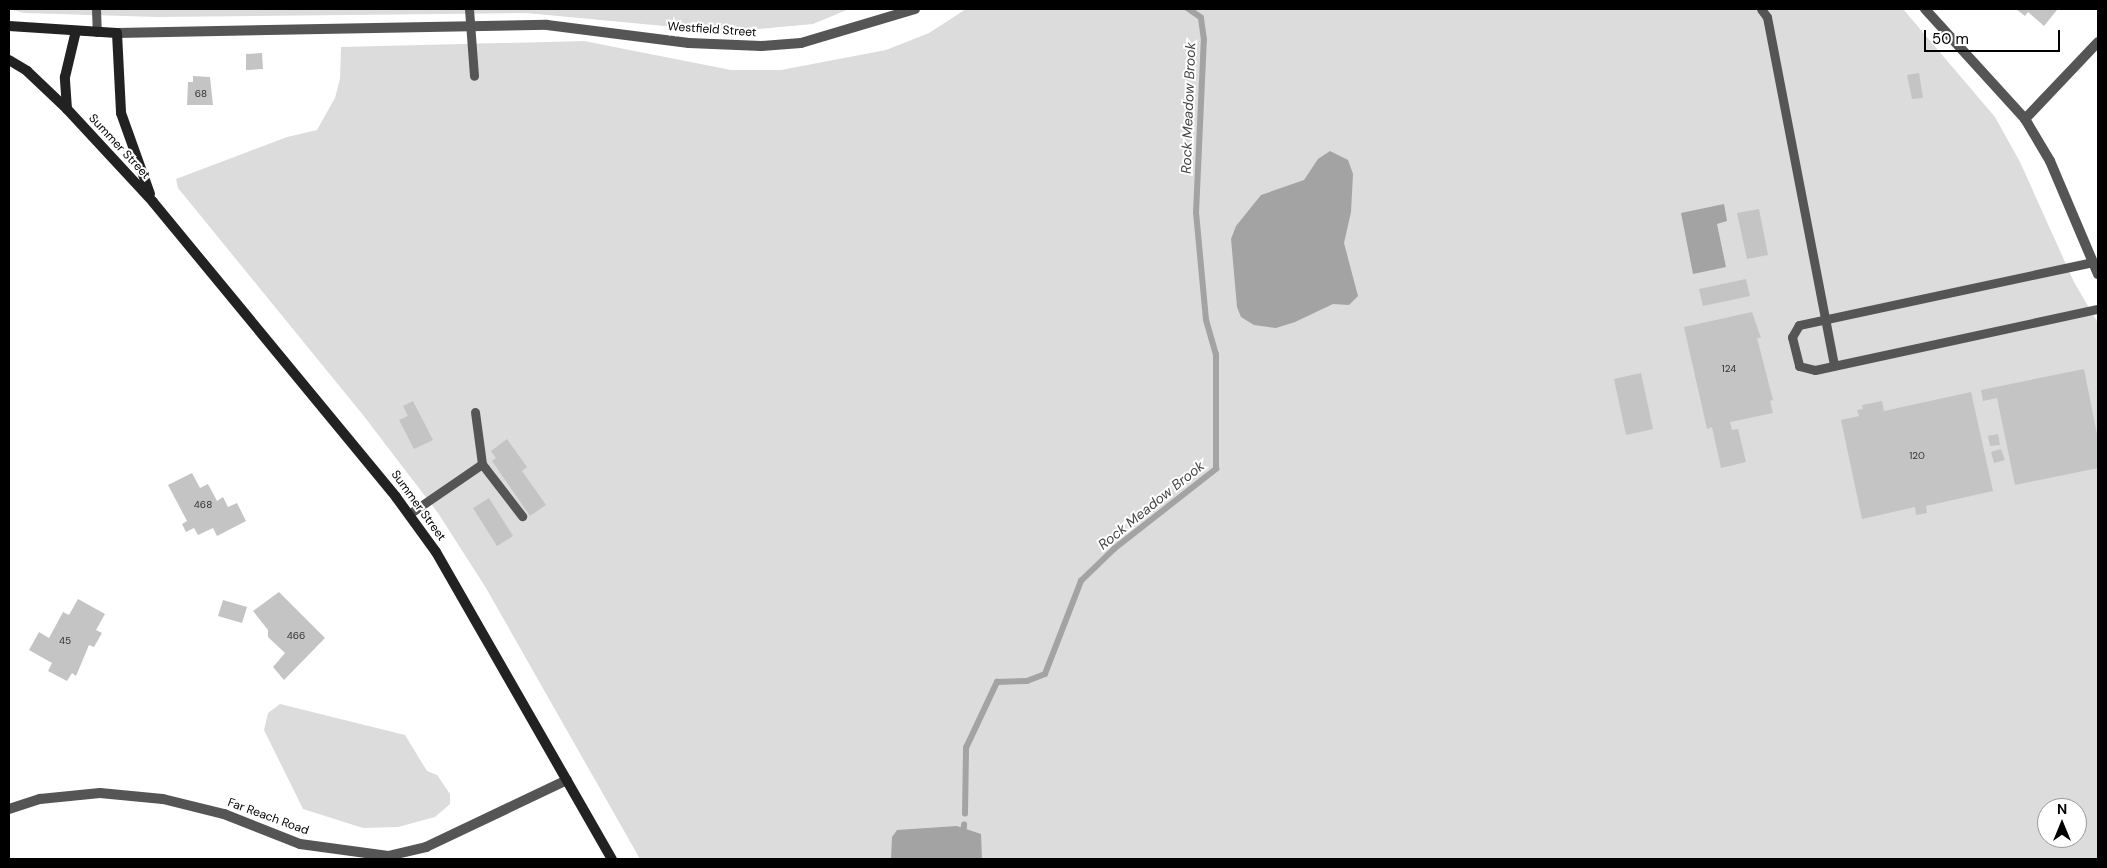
<!DOCTYPE html>
<html>
<head>
<meta charset="utf-8">
<style>
  body { margin:0 }
  #map { position:relative; width:2107px; height:868px; overflow:hidden; background:#fff; font-family:"DM Sans",sans-serif }
  div>[style] { position:absolute }
  .green>* { inset:0; background:#dcdcdc }
  .water>* { inset:0; background:#a3a3a3 }
  .stream>* { height:5.5px; margin:-2.75px; padding:0 2.75px; transform-origin:2.75px; border-radius:2.75px; background:#a3a3a3 }
  .building>* { inset:0; background:#c4c4c4 }
  .service>* { height:9px; margin:-4.5px; padding:0 4.5px; transform-origin:4.5px; border-radius:4.5px; background:#555 }
  .minor>* { height:10px; margin:-5px; padding:0 5px; transform-origin:5px; border-radius:5px; background:#555 }
  .tertiary>* { height:10px; margin:-5px; padding:0 5px; transform-origin:5px; border-radius:5px; background:#555 }
  .secondary>* { height:10px; margin:-5px; padding:0 5px; transform-origin:5px; border-radius:5px; background:#222 }
  span { translate:-50% -50%; white-space:nowrap; text-align:center; line-height:1.15; -webkit-text-stroke:4px #fff; paint-order:stroke }
  .number-label { font-size:10px; color:#313131 }
  .number-label span { -webkit-text-stroke-width:0 }
  .street-label { font-size:12px; color:#000 }
  .water-label { font-size:14px; color:#444; font-style:italic }
  .frame { position:absolute; inset:0; border:10px solid #000; pointer-events:none }
  .north { position:absolute; left:2037px; top:798px; width:50px; height:50px; box-sizing:border-box; background:#fff; border:1px solid #999; border-radius:50%; rotate:0deg; font-size:14px; font-weight:700; line-height:20px; text-align:center; color:#000 }
  .north::after { content:''; display:block; margin:auto; width:18px; height:22px; background:#000; clip-path:polygon(50% 0,100% 100%,50% 72%,0 100%) }
  .scale { position:absolute; left:1924px; top:30px; width:136px; height:22px; box-sizing:border-box; border:2px solid #000; border-top:0; padding-left:6px; font-size:15px; line-height:18px; white-space:nowrap; color:#000; -webkit-text-stroke:4px #fff; paint-order:stroke }
</style>
</head>
<body>
<div id="map">
  <div class="green">
    <div style="clip-path:polygon(9px 9px,849px 9px,813px 24px,728px 32px,526px 13px,158px 17px,24px 13px)"></div>
    <div style="clip-path:polygon(evenodd,966px 9px,1903px 9px,1995px 117px,2020px 162px,2074px 282px,2098px 323px,2098px 859px,640px 859px,486px 588px,438px 513px,363px 415px,178px 188px,176px 179px,287px 137px,317px 130px,335px 98px,340px 79px,341px 47px,584px 41px,731px 70px,781px 70px,886px 50px,929px 33px,966px 9px,2047px 808px,2077px 808px,2077px 838px,2047px 838px,2047px 808px)"></div>
    <div style="clip-path:polygon(280px 704px,405px 735px,427px 771px,437px 775px,450px 794px,450px 804px,435px 817px,398px 827px,363px 828px,303px 809px,264px 730px,268px 713px)"></div>
  </div>
  <div class="water">
    <div style="clip-path:polygon(1330px 151px,1348px 160px,1353px 174px,1351px 212px,1344px 243px,1358px 296px,1349px 305px,1333px 304px,1295px 322px,1276px 328px,1254px 325px,1241px 317px,1237px 307px,1231px 239px,1236px 226px,1261px 195px,1304px 180px,1318px 159px)"></div>
    <div style="clip-path:polygon(1724px 204px,1727px 221px,1717px 224px,1726px 267px,1693px 274px,1681px 213px)"></div>
    <div style="clip-path:polygon(957px 826px,981px 834px,982px 859px,891px 859px,892px 837px,897px 830px)"></div>
  </div>
  <div class="stream">
    <div style="left:965px;top:814px;width:66px;rotate:-89.1deg"></div>
    <div style="left:966px;top:748px;width:73px;rotate:-64.8deg"></div>
    <div style="left:997px;top:682px;width:30px;rotate:-2deg"></div>
    <div style="left:1027px;top:681px;width:19px;rotate:-21deg"></div>
    <div style="left:1045px;top:674px;width:100px;rotate:-68.8deg"></div>
    <div style="left:1081px;top:581px;width:46px;rotate:-44.1deg"></div>
    <div style="left:1114px;top:549px;width:130px;rotate:-38.1deg"></div>
    <div style="left:1216px;top:469px;width:114px;rotate:-90deg"></div>
    <div style="left:1216px;top:355px;width:36px;rotate:-106deg"></div>
    <div style="left:1206px;top:320px;width:107px;rotate:-95.3deg"></div>
    <div style="left:1196px;top:213px;width:173px;rotate:-87.4deg"></div>
    <div style="left:1204px;top:40px;width:22px;rotate:-98deg"></div>
    <div style="left:1201px;top:18px;width:16px;rotate:-145deg"></div>
    <div style="left:963px;top:835px;width:10px;rotate:-84deg"></div>
  </div>
  <div class="building">
    <div style="clip-path:polygon(2016px 9px,2055px 9px,2057px 10px,2044px 26px,2028px 12px,2025px 16px)"></div>
    <div style="clip-path:polygon(262px 53px,263px 69px,246px 70px,246px 54px)"></div>
    <div style="clip-path:polygon(1919px 73px,1923px 98px,1912px 99px,1907px 75px)"></div>
    <div style="clip-path:polygon(193px 76px,210px 77px,213px 105px,187px 105px,188px 82px,193px 82px)"></div>
    <div style="clip-path:polygon(1759px 209px,1768px 255px,1747px 259px,1737px 213px)"></div>
    <div style="clip-path:polygon(1746px 279px,1750px 296px,1703px 306px,1699px 289px)"></div>
    <div style="clip-path:polygon(1752px 312px,1761px 338px,1757px 338px,1773px 400px,1770px 401px,1773px 413px,1730px 422px,1732px 430px,1738px 429px,1746px 462px,1721px 468px,1712px 427px,1707px 429px,1684px 327px)"></div>
    <div style="clip-path:polygon(2084px 369px,2098px 439px,2098px 468px,2015px 485px,1997px 398px,1983px 401px,1981px 390px)"></div>
    <div style="clip-path:polygon(1641px 373px,1653px 429px,1626px 435px,1614px 379px)"></div>
    <div style="clip-path:polygon(1971px 392px,1993px 491px,1926px 506px,1927px 513px,1916px 515px,1915px 507px,1862px 519px,1841px 420px,1859px 416px,1857px 410px,1863px 409px,1862px 405px,1882px 401px,1884px 411px)"></div>
    <div style="clip-path:polygon(413px 401px,433px 440px,414px 449px,399px 420px,408px 416px,403px 406px)"></div>
    <div style="clip-path:polygon(1998px 434px,2000px 445px,1990px 446px,1988px 436px)"></div>
    <div style="clip-path:polygon(507px 439px,527px 467px,522px 471px,546px 505px,530px 516px,492px 461px,496px 458px,491px 451px)"></div>
    <div style="clip-path:polygon(2001px 449px,2005px 460px,1994px 463px,1991px 452px)"></div>
    <div style="clip-path:polygon(192px 473px,200px 488px,208px 484px,217px 501px,223px 497px,228px 507px,237px 503px,246px 521px,217px 536px,213px 528px,198px 535px,194px 528px,186px 532px,182px 524px,187px 521px,168px 485px)"></div>
    <div style="clip-path:polygon(489px 498px,513px 536px,497px 546px,473px 508px)"></div>
    <div style="clip-path:polygon(279px 592px,325px 638px,284px 680px,273px 667px,285px 653px,268px 637px,268px 630px,253px 611px)"></div>
    <div style="clip-path:polygon(78px 599px,105px 614px,96px 630px,102px 633px,94px 647px,89px 645px,76px 676px,72px 673px,67px 681px,48px 671px,52px 663px,29px 650px,39px 632px,49px 638px,63px 612px,69px 615px)"></div>
    <div style="clip-path:polygon(223px 600px,247px 607px,242px 623px,218px 616px)"></div>
  </div>
  <div class="service">
    <div style="left:96px;top:9px;width:23px;rotate:88deg"></div>
    <div style="left:469px;top:9px;width:67px;rotate:85.7deg"></div>
    <div style="left:1761px;top:9px;width:10px;rotate:53deg"></div>
    <div style="left:1767px;top:17px;width:355px;rotate:79.1deg"></div>
    <div style="left:2093px;top:262px;width:301px;rotate:167.9deg"></div>
    <div style="left:1799px;top:325px;width:14px;rotate:120deg"></div>
    <div style="left:1792px;top:337px;width:30px;rotate:76deg"></div>
    <div style="left:1799px;top:366px;width:16px;rotate:14deg"></div>
    <div style="left:1815px;top:370px;width:289px;rotate:-12.2deg"></div>
    <div style="left:475px;top:412px;width:52px;rotate:82.3deg"></div>
    <div style="left:482px;top:464px;width:66px;rotate:52.4deg"></div>
    <div style="left:409px;top:514px;width:88px;rotate:-34.4deg"></div>
  </div>
  <div class="minor">
    <div style="left:2025px;top:119px;width:106px;rotate:-46.5deg"></div>
    <div style="left:9px;top:809px;width:33px;rotate:-18deg"></div>
    <div style="left:40px;top:799px;width:60px;rotate:-5.7deg"></div>
    <div style="left:100px;top:793px;width:63px;rotate:5.4deg"></div>
    <div style="left:163px;top:799px;width:63px;rotate:13.8deg"></div>
    <div style="left:224px;top:814px;width:82px;rotate:21.5deg"></div>
    <div style="left:300px;top:844px;width:89px;rotate:7.8deg"></div>
    <div style="left:388px;top:856px;width:39px;rotate:-13deg"></div>
    <div style="left:426px;top:847px;width:156px;rotate:-25.4deg"></div>
  </div>
  <div class="tertiary">
    <div style="left:1925px;top:9px;width:149px;rotate:47.7deg"></div>
    <div style="left:2025px;top:119px;width:49px;rotate:59.2deg"></div>
    <div style="left:2050px;top:161px;width:123px;rotate:67deg"></div>
    <div style="left:117px;top:33px;width:430px;rotate:-1.1deg"></div>
    <div style="left:547px;top:25px;width:143px;rotate:7.2deg"></div>
    <div style="left:689px;top:43px;width:72px;rotate:2.4deg"></div>
    <div style="left:761px;top:46px;width:40px;rotate:-4.3deg"></div>
    <div style="left:801px;top:43px;width:119px;rotate:-16.6deg"></div>
  </div>
  <div class="secondary">
    <div style="left:9px;top:26px;width:108px;rotate:3.7deg"></div>
    <div style="left:117px;top:33px;width:80px;rotate:87.1deg"></div>
    <div style="left:121px;top:113px;width:86px;rotate:70.3deg"></div>
    <div style="left:9px;top:60px;width:21px;rotate:31deg"></div>
    <div style="left:27px;top:71px;width:55px;rotate:43.5deg"></div>
    <div style="left:67px;top:109px;width:127px;rotate:47.2deg"></div>
    <div style="left:153px;top:202px;width:382px;rotate:50.5deg"></div>
    <div style="left:396px;top:497px;width:68px;rotate:54deg"></div>
    <div style="left:436px;top:552px;width:354px;rotate:60.2deg"></div>
    <div style="left:67px;top:109px;width:32px;rotate:-94deg"></div>
    <div style="left:65px;top:77px;width:47px;rotate:-76.6deg"></div>
  </div>
  <div class="number-label">
    <span style="left:201px;top:94px">68</span>
    <span style="left:1729px;top:369px">124</span>
    <span style="left:1917px;top:456px">120</span>
    <span style="left:203px;top:505px">468</span>
    <span style="left:296px;top:636px">466</span>
    <span style="left:65px;top:641px">45</span>
  </div>
  <div class="street-label">
    <span style="left:712px;top:30px;rotate:4deg">Westfield Street</span>
    <span style="left:119px;top:147px;rotate:47deg">Summer Street</span>
    <span style="left:418px;top:506px;rotate:54deg">Summer Street</span>
    <span style="left:268px;top:817px;rotate:20deg">Far Reach Road</span>
  </div>
  <div class="water-label">
    <span style="left:1188px;top:108px;rotate:-88deg">Rock Meadow Brook</span>
    <span style="left:1151px;top:505px;rotate:-39deg">Rock Meadow Brook</span>
  </div>
  <div class="frame"></div>
  <div class="north">N</div>
  <div class="scale">50 m</div>
</div>
</body>
</html>
